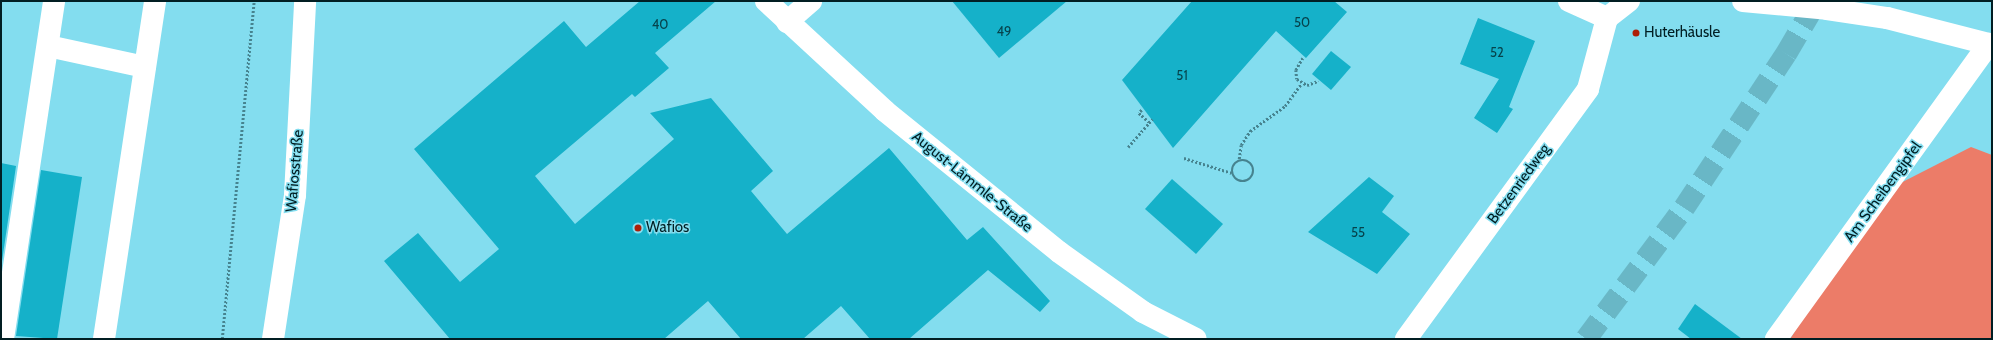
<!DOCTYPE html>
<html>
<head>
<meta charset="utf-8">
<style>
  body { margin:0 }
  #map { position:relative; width:1993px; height:340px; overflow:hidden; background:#83ddef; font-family:Cabin,sans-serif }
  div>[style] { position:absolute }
  .green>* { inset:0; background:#ec7c68 }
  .building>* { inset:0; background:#15b1c9 }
  .major-tunnel>* { height:22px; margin-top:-11px; transform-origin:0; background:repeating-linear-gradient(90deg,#69b7c6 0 22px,transparent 0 33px) }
  .path>* { height:2.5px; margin-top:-1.25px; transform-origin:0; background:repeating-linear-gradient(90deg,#46838f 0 2px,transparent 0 4px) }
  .path>.ring { margin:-1.25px; padding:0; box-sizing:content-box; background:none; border:2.5px solid #46838f; border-radius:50% }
  .minor>* { height:22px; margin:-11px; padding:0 11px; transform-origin:11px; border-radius:11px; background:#fff }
  .dots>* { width:11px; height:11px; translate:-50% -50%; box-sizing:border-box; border:2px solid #83ddef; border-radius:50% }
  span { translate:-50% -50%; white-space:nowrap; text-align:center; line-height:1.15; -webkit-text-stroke:3px #83ddef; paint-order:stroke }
  .number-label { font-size:13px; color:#06434c }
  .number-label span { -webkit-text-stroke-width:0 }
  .poi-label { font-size:15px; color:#011e23 }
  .left { translate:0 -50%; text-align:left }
  .street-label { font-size:15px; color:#011e23 }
  .frame { position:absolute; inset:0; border:2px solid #011e23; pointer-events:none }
</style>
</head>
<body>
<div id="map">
  <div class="green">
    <div style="clip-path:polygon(1971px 147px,1992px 155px,1992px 339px,1790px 339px,1881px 193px)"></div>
  </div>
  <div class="building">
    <div style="clip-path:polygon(640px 1px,716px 1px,655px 53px,669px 68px,635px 97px,632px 94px,535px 176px,575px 224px,674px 139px,650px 113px,711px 98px,773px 171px,751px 191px,787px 234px,889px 148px,967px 240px,983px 227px,1050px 301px,1040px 312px,988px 270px,909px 339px,870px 339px,841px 306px,803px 339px,741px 339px,708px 301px,664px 339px,450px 339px,384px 261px,418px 233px,460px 282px,499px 249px,414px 149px,564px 21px,586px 47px)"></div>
    <div style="clip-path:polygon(952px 1px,1067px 1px,999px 58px)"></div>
    <div style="clip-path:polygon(1192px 1px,1334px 1px,1347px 12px,1306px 58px,1276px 31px,1173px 148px,1122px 80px)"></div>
    <div style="clip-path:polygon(1478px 18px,1535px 41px,1509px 107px,1513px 109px,1497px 133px,1474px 118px,1499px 79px,1460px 64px)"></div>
    <div style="clip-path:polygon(1331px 51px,1351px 67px,1331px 90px,1312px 74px)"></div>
    <div style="clip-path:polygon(1px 163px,16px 166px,1px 268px)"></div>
    <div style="clip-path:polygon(41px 170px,82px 177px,57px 339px,16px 336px)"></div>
    <div style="clip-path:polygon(1369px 177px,1394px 196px,1382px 212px,1410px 234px,1377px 274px,1308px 232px)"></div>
    <div style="clip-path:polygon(1172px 179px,1223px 224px,1196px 254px,1145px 209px)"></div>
    <div style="clip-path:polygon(1695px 304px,1742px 339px,1691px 339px,1678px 329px)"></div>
  </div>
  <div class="major-tunnel">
    <div style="left:1586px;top:339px;width:164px;rotate:-53.2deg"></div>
    <div style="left:1684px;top:208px;width:185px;rotate:-56.5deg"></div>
    <div style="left:1786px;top:54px;width:61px;rotate:-59.7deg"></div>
  </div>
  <div class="path">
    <div style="left:1303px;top:58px;width:14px;rotate:120deg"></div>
    <div style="left:1296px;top:70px;width:9px;rotate:84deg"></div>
    <div style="left:1297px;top:79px;width:12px;rotate:31deg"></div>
    <div style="left:1307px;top:85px;width:12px;rotate:-20deg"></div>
    <div style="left:1142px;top:110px;width:4px;rotate:135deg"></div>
    <div style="left:1139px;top:113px;width:13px;rotate:42deg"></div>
    <div style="left:1128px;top:147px;width:37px;rotate:-49deg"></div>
    <div style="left:1184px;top:158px;width:50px;rotate:17.4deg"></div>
    <div style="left:1239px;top:159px;width:14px;rotate:-82deg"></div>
    <div style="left:1241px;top:145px;width:17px;rotate:-57deg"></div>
    <div style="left:1250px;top:131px;width:43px;rotate:-35.5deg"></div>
    <div style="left:1285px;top:106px;width:27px;rotate:-54deg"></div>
    <div class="ring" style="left:1232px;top:160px;width:19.5px;height:19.5px"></div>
    <div style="left:222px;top:339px;width:340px;rotate:-84.6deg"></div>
  </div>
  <div class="minor">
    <div style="left:766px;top:1px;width:162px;rotate:42.7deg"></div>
    <div style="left:885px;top:111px;width:224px;rotate:39deg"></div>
    <div style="left:1059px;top:252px;width:103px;rotate:35.5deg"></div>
    <div style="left:1143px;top:312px;width:59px;rotate:27deg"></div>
    <div style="left:1569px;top:1px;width:42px;rotate:24.1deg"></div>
    <div style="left:1743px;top:1px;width:84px;rotate:5.4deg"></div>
    <div style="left:1827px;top:9px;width:61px;rotate:8.5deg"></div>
    <div style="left:1887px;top:18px;width:108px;rotate:14.4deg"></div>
    <div style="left:1607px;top:18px;width:28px;rotate:-38deg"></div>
    <div style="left:787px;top:22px;width:32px;rotate:-41deg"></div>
    <div style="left:48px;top:46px;width:99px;rotate:12.2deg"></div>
    <div style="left:3px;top:339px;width:342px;rotate:-81.4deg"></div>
    <div style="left:104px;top:339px;width:342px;rotate:-81.4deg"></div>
    <div style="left:273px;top:339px;width:146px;rotate:-81.3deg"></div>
    <div style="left:295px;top:195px;width:194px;rotate:-87deg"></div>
    <div style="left:1406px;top:339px;width:309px;rotate:-53.9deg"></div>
    <div style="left:1588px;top:89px;width:73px;rotate:-75deg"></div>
    <div style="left:1776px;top:339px;width:364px;rotate:-54.2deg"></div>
  </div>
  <div class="dots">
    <div style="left:1636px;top:33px;background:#ad1e07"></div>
    <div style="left:638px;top:228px;background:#ad1e07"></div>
  </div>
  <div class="number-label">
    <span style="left:1302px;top:22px">50</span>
    <span style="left:660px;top:24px">40</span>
    <span style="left:1004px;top:31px">49</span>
    <span style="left:1497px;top:52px">52</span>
    <span style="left:1182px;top:75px">51</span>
    <span style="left:1358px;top:232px">55</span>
  </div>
  <div class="poi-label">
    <span class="left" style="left:1644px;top:33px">Huterhäusle</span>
    <span class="left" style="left:646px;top:228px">Wafios</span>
  </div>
  <div class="street-label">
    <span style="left:295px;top:171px;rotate:-85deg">Wafiosstraße</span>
    <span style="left:972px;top:182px;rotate:39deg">August-Lämmle-Straße</span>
    <span style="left:1519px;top:184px;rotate:-54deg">Betzenriedweg</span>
    <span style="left:1883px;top:192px;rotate:-54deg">Am Scheibengipfel</span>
  </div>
  <div class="frame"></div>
</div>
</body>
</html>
